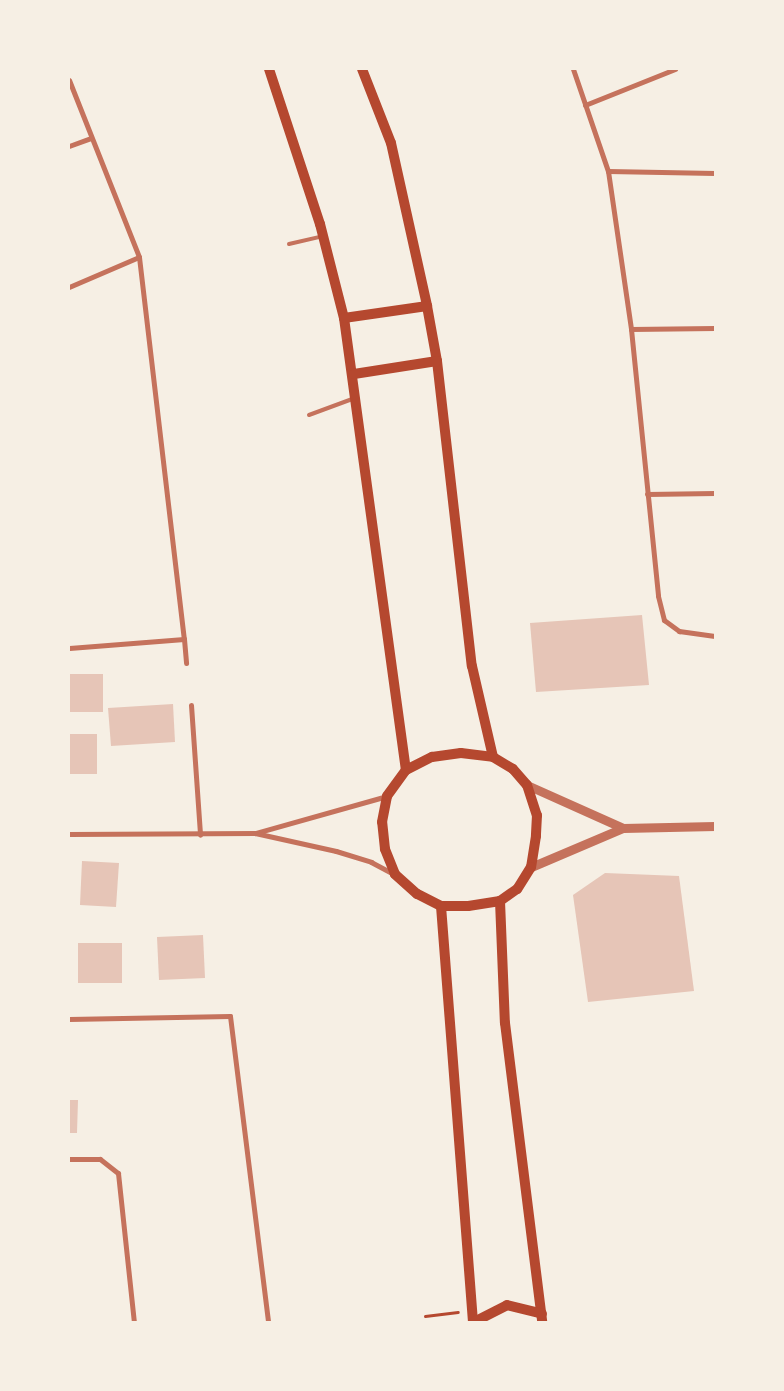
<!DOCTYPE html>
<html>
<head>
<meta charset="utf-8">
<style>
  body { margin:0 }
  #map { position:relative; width:784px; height:1391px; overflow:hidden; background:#f6efe4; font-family:Cabin,sans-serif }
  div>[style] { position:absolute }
  .building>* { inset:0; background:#e6c5b7 }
  .path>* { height:3px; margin:-1.5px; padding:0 1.5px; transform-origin:1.5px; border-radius:1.5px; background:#b5482f }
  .service>* { height:4px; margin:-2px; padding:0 2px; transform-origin:2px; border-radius:2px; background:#c5725c }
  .minor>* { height:5px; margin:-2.5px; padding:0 2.5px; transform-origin:2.5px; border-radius:2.5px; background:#c5725c }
  .tertiary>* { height:9px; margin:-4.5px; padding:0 4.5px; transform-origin:4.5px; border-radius:4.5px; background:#c5725c }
  .secondary>* { height:10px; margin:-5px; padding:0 5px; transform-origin:5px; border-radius:5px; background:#b5482f }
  span { translate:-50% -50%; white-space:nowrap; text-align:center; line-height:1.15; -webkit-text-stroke:5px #f6efe4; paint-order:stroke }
  .frame { position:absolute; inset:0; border:70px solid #f6efe4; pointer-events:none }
</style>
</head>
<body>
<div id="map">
  <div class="building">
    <div style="clip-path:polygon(642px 615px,649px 685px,536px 692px,530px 623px)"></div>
    <div style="clip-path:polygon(69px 674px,103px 674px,103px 712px,69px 712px)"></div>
    <div style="clip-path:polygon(173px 704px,175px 742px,111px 746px,108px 708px)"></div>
    <div style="clip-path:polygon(69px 734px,97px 734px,97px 774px,69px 774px)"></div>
    <div style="clip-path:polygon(82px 861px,119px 863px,116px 907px,80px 905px)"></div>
    <div style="clip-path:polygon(605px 873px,679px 876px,694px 991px,588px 1002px,573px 895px)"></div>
    <div style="clip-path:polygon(203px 935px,205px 978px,159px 980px,157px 937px)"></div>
    <div style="clip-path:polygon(78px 943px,122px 943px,122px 983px,78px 983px)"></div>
    <div style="clip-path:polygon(69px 1100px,78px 1100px,77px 1133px,69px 1133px)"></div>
  </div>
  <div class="path">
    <div style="left:425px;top:1316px;width:33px;rotate:-7deg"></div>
  </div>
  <div class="service">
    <div style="left:289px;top:244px;width:35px;rotate:-13deg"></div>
    <div style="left:309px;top:415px;width:49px;rotate:-20.3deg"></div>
  </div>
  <div class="minor">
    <div style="left:573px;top:69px;width:108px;rotate:71.1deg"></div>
    <div style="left:608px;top:171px;width:160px;rotate:81.7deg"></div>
    <div style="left:631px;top:329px;width:268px;rotate:84.2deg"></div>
    <div style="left:658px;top:596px;width:25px;rotate:76deg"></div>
    <div style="left:664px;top:620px;width:19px;rotate:36deg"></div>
    <div style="left:679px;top:631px;width:36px;rotate:8deg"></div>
    <div style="left:69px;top:80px;width:190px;rotate:68.4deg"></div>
    <div style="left:139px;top:257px;width:385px;rotate:83.3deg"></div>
    <div style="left:184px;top:639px;width:115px;rotate:175.5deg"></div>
    <div style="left:585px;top:105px;width:97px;rotate:-21.8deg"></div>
    <div style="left:69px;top:146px;width:23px;rotate:-20deg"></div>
    <div style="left:608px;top:171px;width:107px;rotate:1.1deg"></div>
    <div style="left:69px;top:287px;width:76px;rotate:-23.2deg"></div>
    <div style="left:631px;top:329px;width:84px;rotate:-0.7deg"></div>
    <div style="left:647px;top:494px;width:68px;rotate:-0.8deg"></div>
    <div style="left:184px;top:639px;width:24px;rotate:85deg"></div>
    <div style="left:191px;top:705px;width:130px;rotate:86deg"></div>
    <div style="left:387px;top:796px;width:137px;rotate:164.3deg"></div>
    <div style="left:255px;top:833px;width:83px;rotate:12.5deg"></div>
    <div style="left:336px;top:851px;width:37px;rotate:17deg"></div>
    <div style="left:371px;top:862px;width:24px;rotate:28deg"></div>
    <div style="left:69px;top:834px;width:186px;rotate:-0.3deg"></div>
    <div style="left:69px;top:1019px;width:161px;rotate:-1.1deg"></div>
    <div style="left:230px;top:1016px;width:308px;rotate:82.9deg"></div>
    <div style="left:69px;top:1159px;width:31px"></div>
    <div style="left:100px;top:1159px;width:23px;rotate:38deg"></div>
    <div style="left:118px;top:1173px;width:150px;rotate:83.9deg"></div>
  </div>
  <div class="tertiary">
    <div style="left:527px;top:785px;width:105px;rotate:24.1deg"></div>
    <div style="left:531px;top:867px;width:100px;rotate:-23deg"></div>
    <div style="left:623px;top:828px;width:92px;rotate:-1.2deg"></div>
  </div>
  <div class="secondary">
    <div style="left:269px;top:69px;width:163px;rotate:71.8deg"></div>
    <div style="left:320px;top:224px;width:97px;rotate:75.7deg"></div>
    <div style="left:344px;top:318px;width:456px;rotate:82.2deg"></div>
    <div style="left:362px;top:69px;width:79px;rotate:68.6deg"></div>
    <div style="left:391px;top:143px;width:167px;rotate:77.5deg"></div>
    <div style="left:427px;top:306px;width:56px;rotate:79.7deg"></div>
    <div style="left:437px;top:361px;width:307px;rotate:83.5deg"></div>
    <div style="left:472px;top:666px;width:93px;rotate:77deg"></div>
    <div style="left:344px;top:318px;width:84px;rotate:-8.2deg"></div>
    <div style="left:354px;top:374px;width:84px;rotate:-8.9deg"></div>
    <div style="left:461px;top:753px;width:32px;rotate:7deg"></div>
    <div style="left:493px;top:757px;width:23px;rotate:31deg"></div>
    <div style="left:513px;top:769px;width:21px;rotate:49deg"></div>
    <div style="left:527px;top:785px;width:32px;rotate:72deg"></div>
    <div style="left:537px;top:815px;width:21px;rotate:93deg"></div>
    <div style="left:536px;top:836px;width:31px;rotate:99deg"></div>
    <div style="left:531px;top:867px;width:26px;rotate:122deg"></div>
    <div style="left:517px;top:889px;width:21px;rotate:145deg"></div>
    <div style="left:500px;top:901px;width:32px;rotate:171deg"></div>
    <div style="left:468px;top:906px;width:27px;rotate:180deg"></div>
    <div style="left:441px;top:906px;width:27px;rotate:-153deg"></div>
    <div style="left:417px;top:894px;width:30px;rotate:-138deg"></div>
    <div style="left:395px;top:874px;width:27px;rotate:-112deg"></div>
    <div style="left:385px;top:849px;width:27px;rotate:-96deg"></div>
    <div style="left:382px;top:822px;width:26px;rotate:-79deg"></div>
    <div style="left:387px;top:796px;width:32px;rotate:-54deg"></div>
    <div style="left:406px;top:770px;width:29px;rotate:-27deg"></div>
    <div style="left:432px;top:757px;width:29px;rotate:-8deg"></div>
    <div style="left:500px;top:901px;width:122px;rotate:87.7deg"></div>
    <div style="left:505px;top:1023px;width:301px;rotate:82.9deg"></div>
    <div style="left:441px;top:906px;width:417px;rotate:85.6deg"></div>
    <div style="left:474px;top:1322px;width:37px;rotate:-27deg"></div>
    <div style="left:507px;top:1305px;width:36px;rotate:14deg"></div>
  </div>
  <div class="frame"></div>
</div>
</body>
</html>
